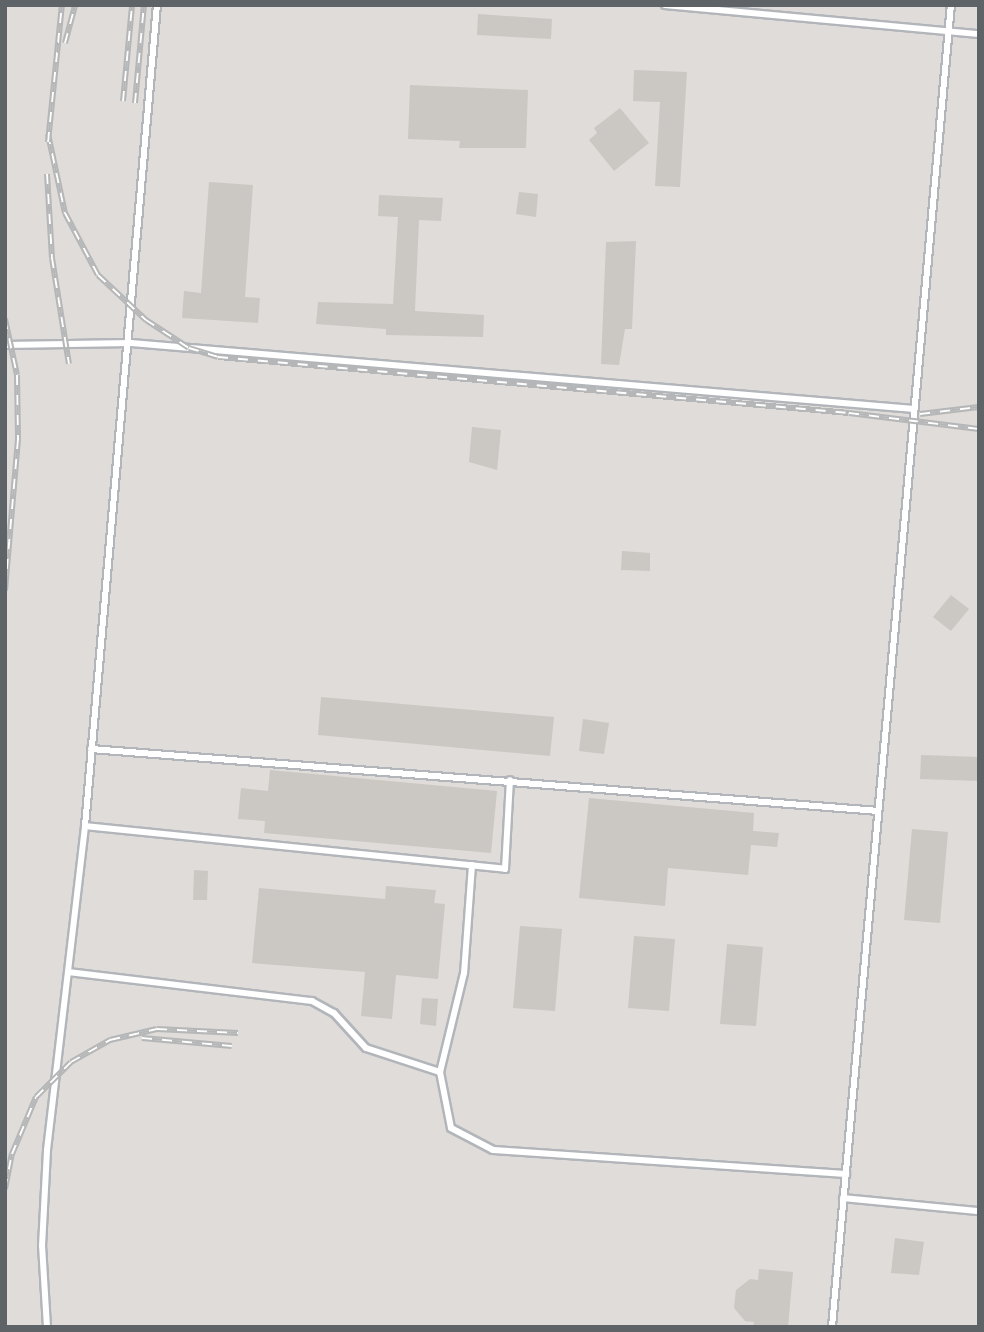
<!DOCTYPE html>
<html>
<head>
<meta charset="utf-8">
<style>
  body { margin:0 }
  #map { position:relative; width:984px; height:1332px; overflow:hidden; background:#f0ede7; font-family:Overpass,sans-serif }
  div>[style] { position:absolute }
  .industrial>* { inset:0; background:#dfdcd9 }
  .building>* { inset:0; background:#cbc8c3 }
  .roads { filter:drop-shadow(2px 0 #b2b5b9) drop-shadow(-2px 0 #b2b5b9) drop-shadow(0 2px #b2b5b9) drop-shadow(0 -2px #b2b5b9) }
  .lane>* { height:6px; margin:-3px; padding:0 3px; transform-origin:3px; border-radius:3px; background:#fff }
  .rail>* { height:6px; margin-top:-3px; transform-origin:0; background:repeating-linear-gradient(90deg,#fff 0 10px,#b5b6b7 0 20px); box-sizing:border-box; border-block:2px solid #b5b6b7 }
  span { translate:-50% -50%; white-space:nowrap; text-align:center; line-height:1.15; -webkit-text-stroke:7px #fff; paint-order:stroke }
  .frame { position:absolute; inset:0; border:7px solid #5e6367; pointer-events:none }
</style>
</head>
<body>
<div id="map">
  <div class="industrial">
    <div style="clip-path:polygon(5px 5px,979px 5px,979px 1327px,5px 1327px)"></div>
  </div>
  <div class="building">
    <div style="clip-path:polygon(478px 14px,552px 19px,551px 39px,477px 35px)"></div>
    <div style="clip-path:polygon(634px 70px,687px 72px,680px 187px,655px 186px,660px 102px,633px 101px)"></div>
    <div style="clip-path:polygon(410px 85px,528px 90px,526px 148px,459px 148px,460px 141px,408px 139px)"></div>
    <div style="clip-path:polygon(620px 108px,649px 143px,614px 171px,589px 140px,597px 133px,594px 128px)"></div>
    <div style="clip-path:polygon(209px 182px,253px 185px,245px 297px,260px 298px,258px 323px,182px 318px,184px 291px,201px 293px)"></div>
    <div style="clip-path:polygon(519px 192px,538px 194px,536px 217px,516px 214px)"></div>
    <div style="clip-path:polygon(379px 195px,443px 198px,441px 221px,419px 220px,415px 311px,484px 315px,483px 337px,386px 335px,386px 329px,316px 324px,318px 302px,393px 304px,398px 217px,378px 216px)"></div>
    <div style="clip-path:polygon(636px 241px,632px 329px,625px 329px,619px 365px,601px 364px,606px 242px)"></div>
    <div style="clip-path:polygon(472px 427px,501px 430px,497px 470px,469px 462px)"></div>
    <div style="clip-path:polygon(622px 551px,650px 553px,650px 571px,621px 570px)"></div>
    <div style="clip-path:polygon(951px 595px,969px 609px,951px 631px,933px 617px)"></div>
    <div style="clip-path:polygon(321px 697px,554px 717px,550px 756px,318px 735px)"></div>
    <div style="clip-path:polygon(583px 719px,609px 723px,604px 754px,579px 751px)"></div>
    <div style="clip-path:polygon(921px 755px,979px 757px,979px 781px,920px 779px)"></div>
    <div style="clip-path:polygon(270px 770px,497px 791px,491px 853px,264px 833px,265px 821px,238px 819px,241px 788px,268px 791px)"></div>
    <div style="clip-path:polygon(589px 798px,754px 813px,753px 831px,779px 833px,777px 847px,751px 845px,748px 875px,668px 868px,665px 906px,579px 898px)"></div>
    <div style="clip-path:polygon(912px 829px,948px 832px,940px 923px,904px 920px)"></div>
    <div style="clip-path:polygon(194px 870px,208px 871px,207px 900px,193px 900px)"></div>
    <div style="clip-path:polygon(386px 886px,436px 890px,434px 903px,445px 904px,438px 979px,396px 975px,392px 1019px,361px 1016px,365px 972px,252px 963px,259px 888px,385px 899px)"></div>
    <div style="clip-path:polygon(520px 926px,562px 929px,555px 1011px,513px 1008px)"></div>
    <div style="clip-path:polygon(634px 936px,675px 939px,669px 1011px,628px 1008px)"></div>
    <div style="clip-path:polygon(727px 944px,763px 947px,756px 1026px,720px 1024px)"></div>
    <div style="clip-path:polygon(422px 998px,438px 999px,436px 1026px,420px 1024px)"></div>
    <div style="clip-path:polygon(895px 1238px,924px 1242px,919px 1275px,891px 1273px)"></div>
    <div style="clip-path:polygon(759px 1269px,793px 1272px,788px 1327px,753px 1327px,754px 1322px,745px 1321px,734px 1308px,736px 1290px,750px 1279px,758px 1280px)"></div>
  </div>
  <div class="roads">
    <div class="lane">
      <div style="left:665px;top:5px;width:315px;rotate:5.3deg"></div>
      <div style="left:5px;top:345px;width:126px;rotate:-0.9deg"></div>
      <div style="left:131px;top:343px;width:786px;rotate:4.82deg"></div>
      <div style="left:91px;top:749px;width:789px;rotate:4.5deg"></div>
      <div style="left:85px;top:826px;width:422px;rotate:5.8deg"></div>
      <div style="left:505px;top:869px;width:89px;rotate:-86.8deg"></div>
      <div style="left:472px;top:865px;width:108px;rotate:94.2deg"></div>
      <div style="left:464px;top:973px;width:102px;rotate:103.6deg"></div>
      <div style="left:440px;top:1072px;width:57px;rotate:78.9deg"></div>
      <div style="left:451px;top:1128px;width:47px;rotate:27.6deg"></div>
      <div style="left:493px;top:1150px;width:354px;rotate:3.9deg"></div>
      <div style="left:68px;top:972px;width:246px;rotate:6.8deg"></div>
      <div style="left:312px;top:1001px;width:25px;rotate:29deg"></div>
      <div style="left:334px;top:1013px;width:47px;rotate:47.6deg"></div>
      <div style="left:366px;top:1048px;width:78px;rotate:18deg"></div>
      <div style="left:843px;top:1198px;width:137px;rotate:5.5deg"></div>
      <div style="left:47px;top:1327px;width:81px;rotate:-93.5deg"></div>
      <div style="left:42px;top:1246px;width:96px;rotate:-87deg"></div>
      <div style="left:47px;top:1150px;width:326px;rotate:-83.3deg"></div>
      <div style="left:85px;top:826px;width:824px;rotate:-84.99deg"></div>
      <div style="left:832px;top:1327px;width:1327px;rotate:-84.86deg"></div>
    </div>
  </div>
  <div class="rail">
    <div style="left:65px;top:43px;width:39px;rotate:-75deg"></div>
    <div style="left:123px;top:101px;width:96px;rotate:-84.6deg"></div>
    <div style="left:135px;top:103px;width:98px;rotate:-84.8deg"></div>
    <div style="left:48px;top:134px;width:81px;rotate:77.9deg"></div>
    <div style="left:65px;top:213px;width:70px;rotate:62deg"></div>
    <div style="left:98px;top:275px;width:66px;rotate:43.2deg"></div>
    <div style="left:146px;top:320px;width:51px;rotate:33.1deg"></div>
    <div style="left:189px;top:348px;width:30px;rotate:17deg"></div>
    <div style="left:218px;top:357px;width:633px;rotate:5.07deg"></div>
    <div style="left:849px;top:413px;width:131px;rotate:7deg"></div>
    <div style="left:48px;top:142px;width:138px;rotate:-84.2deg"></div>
    <div style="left:47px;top:174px;width:84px;rotate:86.6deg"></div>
    <div style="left:52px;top:258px;width:107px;rotate:80.9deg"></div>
    <div style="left:5px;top:319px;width:57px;rotate:77.9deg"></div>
    <div style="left:17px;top:375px;width:64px;rotate:89.1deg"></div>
    <div style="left:18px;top:439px;width:152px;rotate:94.9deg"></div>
    <div style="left:920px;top:414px;width:59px;rotate:-6.8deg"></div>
    <div style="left:142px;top:1038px;width:90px;rotate:5.1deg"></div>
    <div style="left:5px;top:1189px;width:36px;rotate:-79deg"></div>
    <div style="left:12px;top:1154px;width:62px;rotate:-67.2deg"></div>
    <div style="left:36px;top:1097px;width:49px;rotate:-45deg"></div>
    <div style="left:71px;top:1062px;width:45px;rotate:-29.4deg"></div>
    <div style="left:110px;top:1040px;width:48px;rotate:-13.2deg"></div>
    <div style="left:157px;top:1029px;width:81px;rotate:2.8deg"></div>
  </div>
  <div class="frame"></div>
</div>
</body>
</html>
